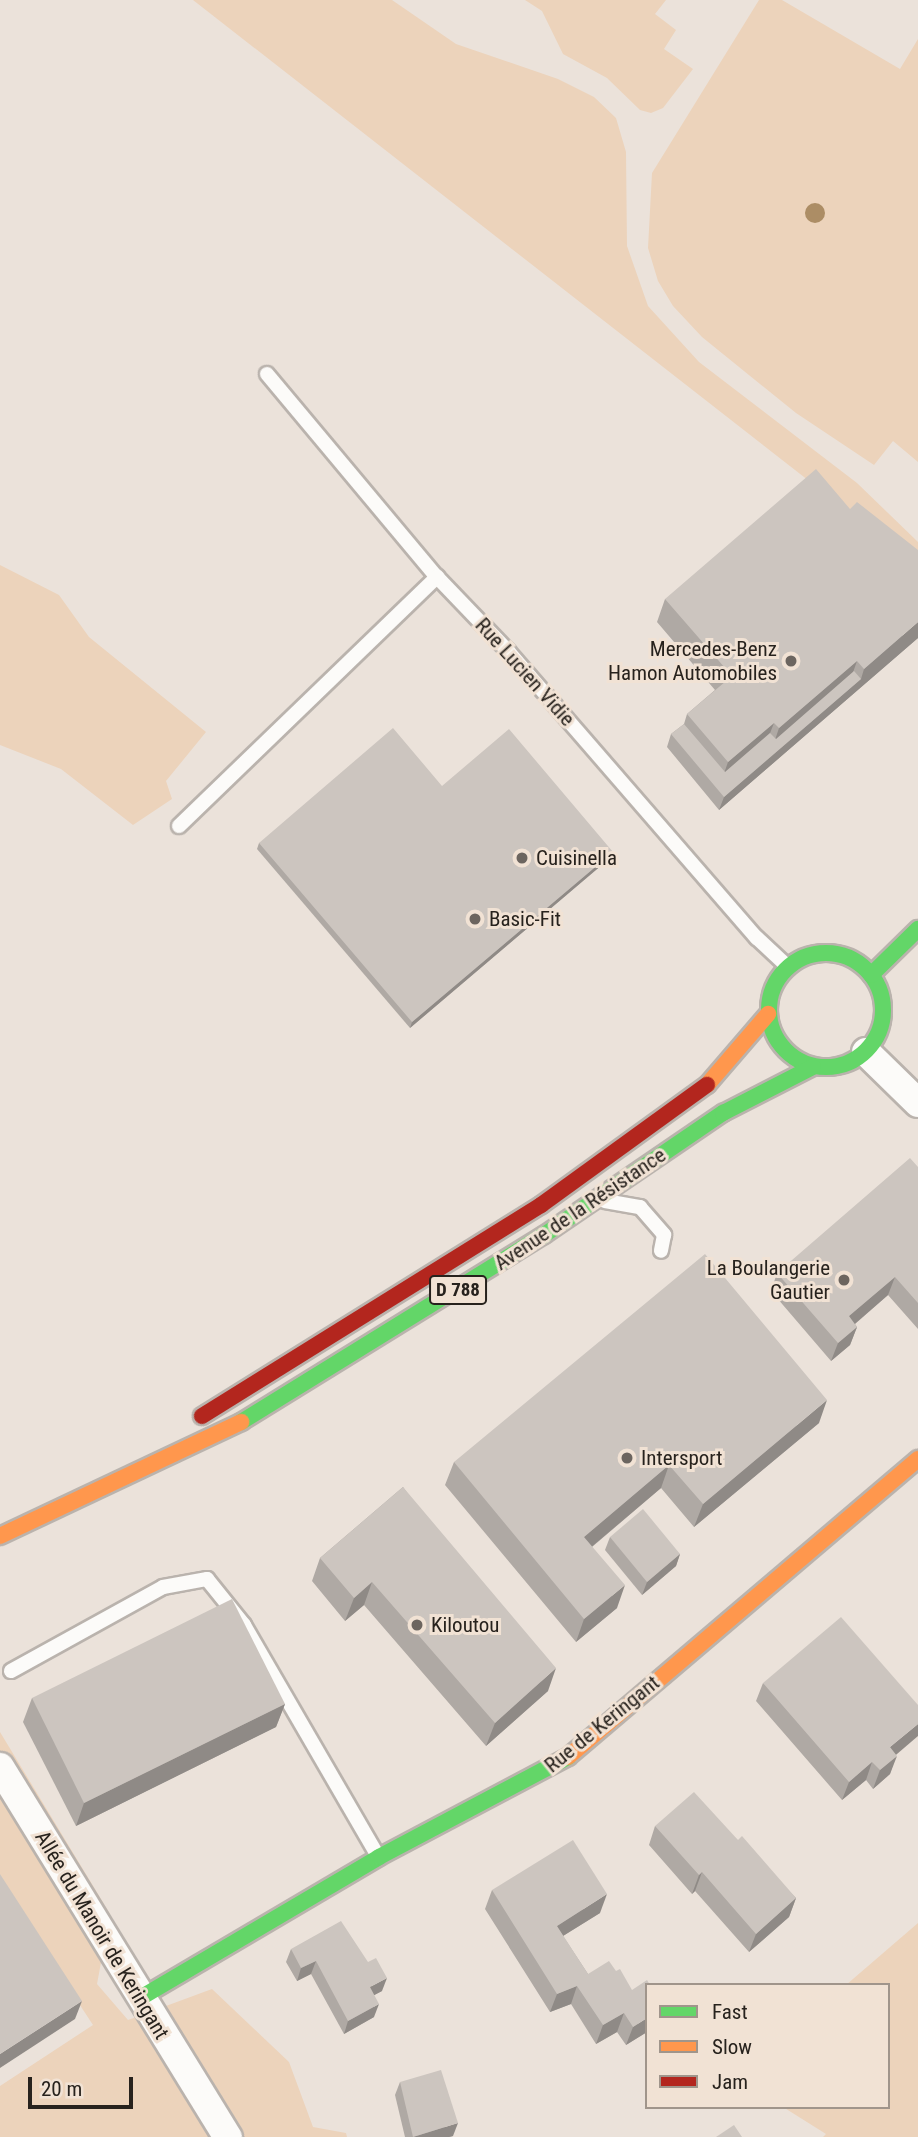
<!DOCTYPE html>
<html>
<head>
<meta charset="utf-8">
<style>
  body { margin:0 }
  #map { position:relative; width:918px; height:2137px; overflow:hidden; background:#ebe2da; font-family:"Roboto Condensed",sans-serif }
  div>[style] { position:absolute }
  .green>* { inset:0; background:#ecd3bb }
  .roads { filter:drop-shadow(2px 0 #bab3ad) drop-shadow(-2px 0 #bab3ad) drop-shadow(0 2px #bab3ad) drop-shadow(0 -2px #bab3ad) }
  .lane>* { height:14px; margin:-7px; padding:0 7px; transform-origin:7px; border-radius:7px; background:#fcfbf9 }
  .street>* { height:28px; margin:-14px; padding:0 14px; transform-origin:14px; border-radius:14px; background:#fcfbf9 }
  .fast>* { height:16px; margin:-8px; padding:0 8px; transform-origin:8px; border-radius:8px; background:#63d668 }
  .fast>.ring { margin:-8px; padding:0; box-sizing:content-box; background:none; border:16px solid #63d668; border-radius:50% }
  .slow>* { height:16px; margin:-8px; padding:0 8px; transform-origin:8px; border-radius:8px; background:#ff974d }
  .jam>* { height:16px; margin:-8px; padding:0 8px; transform-origin:8px; border-radius:8px; background:#b3261e }
  .trees>* { width:20px; height:20px; margin:-10px; border-radius:50%; background:#ac8d65 }
  .wall>* { inset:0; background:#afa9a4 }
  .shaded-wall>* { inset:0; background:#8f8a86 }
  .building>* { inset:0; background:#ccc5bf }
  .dots>* { width:19px; height:19px; translate:-50% -50%; box-sizing:border-box; border:4px solid #f1e2d4; border-radius:50% }
  span { translate:-50% -50%; white-space:nowrap; text-align:center; line-height:1.15; -webkit-text-stroke:6px #f1e2d4; paint-order:stroke }
  .shield-label span { padding:2px 5px; background:#f1e2d4; border:2px solid; border-radius:5px; -webkit-text-stroke-width:0 }
  .shield-label { font-size:19px; color:#27221d; font-weight:700 }
  .poi-label { font-size:21px; color:#27221d }
  .right { translate:-100% -50%; text-align:right }
  .left { translate:0 -50%; text-align:left }
  .street-label { font-size:21px; color:#27221d }
  .legend { position:absolute; left:645px; top:1983px; width:245px; height:126px; box-sizing:border-box; background:#f1e2d4; border:2px solid #a0958b; margin:0; padding:9px 12px; list-style:none; font-size:21px; color:#27221d }
  .legend li { display:flex; align-items:center; gap:14px; height:35px }
  .legend b { width:35px; border:2px solid #a0958b }
  .scale { position:absolute; left:28px; top:2077px; width:105px; height:32px; box-sizing:border-box; border:4px solid #27221d; border-top:0; padding-left:9px; font-size:21px; line-height:24px; white-space:nowrap; color:#27221d; -webkit-text-stroke:5px #f1e2d4; paint-order:stroke }
</style>
</head>
<body>
<div id="map">
  <div class="green">
    <div style="clip-path:polygon(193px 0,392px 0,456px 44px,558px 79px,594px 97px,616px 118px,626px 152px,627px 246px,648px 306px,699px 362px,857px 483px,918px 542px,918px 566px)"></div>
    <div style="clip-path:polygon(525px 0,666px 0,655px 14px,676px 30px,664px 49px,693px 69px,663px 108px,651px 113px,640px 110px,607px 78px,563px 54px,542px 11px)"></div>
    <div style="clip-path:polygon(759px 0,782px 0,900px 69px,918px 39px,918px 462px,893px 441px,874px 465px,796px 413px,702px 337px,673px 306px,658px 281px,648px 248px,652px 173px)"></div>
    <div style="clip-path:polygon(0 565px,59px 595px,89px 637px,206px 732px,166px 781px,172px 799px,133px 825px,61px 769px,0 745px)"></div>
    <div style="clip-path:polygon(0 1732px,110px 1914px,97px 1984px,128px 2020px,212px 1989px,289px 2062px,313px 2127px,346px 2133px,347px 2137px,0 2137px,0 2086px,93px 2025px,0 1883px)"></div>
    <div style="clip-path:polygon(918px 1923px,918px 2137px,823px 2137px,826px 2134px,783px 2107px,888px 2107px,888px 1985px,846px 1985px)"></div>
  </div>
  <div class="roads">
    <div class="lane">
      <div style="left:267px;top:374px;width:265px;rotate:50.1deg"></div>
      <div style="left:437px;top:577px;width:103px;rotate:46.2deg"></div>
      <div style="left:508px;top:651px;width:380px;rotate:49.1deg"></div>
      <div style="left:757px;top:938px;width:42px;rotate:43.1deg"></div>
      <div style="left:179px;top:826px;width:359px;rotate:-44deg"></div>
      <div style="left:605px;top:1201px;width:36px;rotate:10deg"></div>
      <div style="left:640px;top:1207px;width:37px;rotate:49deg"></div>
      <div style="left:664px;top:1235px;width:16px;rotate:101deg"></div>
      <div style="left:11px;top:1671px;width:174px;rotate:-28.9deg"></div>
      <div style="left:163px;top:1587px;width:45px;rotate:-10.3deg"></div>
      <div style="left:207px;top:1579px;width:59px;rotate:51.2deg"></div>
      <div style="left:244px;top:1625px;width:267px;rotate:59.9deg"></div>
    </div>
    <div class="street">
      <div style="left:866px;top:1052px;width:73px;rotate:44.4deg"></div>
      <div style="left:0;top:1767px;width:435px;rotate:58.4deg"></div>
    </div>
    <div class="fast">
      <div class="ring" style="left:769px;top:953px;width:98px;height:98px"></div>
      <div style="left:871px;top:975px;width:66px;rotate:-44.4deg"></div>
      <div style="left:241px;top:1422px;width:356px;rotate:-31.7deg"></div>
      <div style="left:544px;top:1235px;width:217px;rotate:-34.3deg"></div>
      <div style="left:723px;top:1113px;width:101px;rotate:-27.1deg"></div>
      <div style="left:140px;top:1998px;width:277px;rotate:-30.5deg"></div>
      <div style="left:379px;top:1857px;width:214px;rotate:-27.9deg"></div>
    </div>
    <div class="slow">
      <div style="left:707px;top:1085px;width:94px;rotate:-49.3deg"></div>
      <div style="left:0;top:1536px;width:267px;rotate:-25.3deg"></div>
      <div style="left:568px;top:1757px;width:460px;rotate:-40.4deg"></div>
    </div>
    <div class="jam">
      <div style="left:202px;top:1416px;width:399px;rotate:-31.9deg"></div>
      <div style="left:541px;top:1205px;width:205px;rotate:-35.9deg"></div>
    </div>
  </div>
  <div class="trees">
    <div style="left:815px;top:213px"></div>
  </div>
  <div class="wall">
    <div style="clip-path:polygon(665px 599px,918px 638px,719px 810px,667px 747px,671px 734px,684px 724px,687px 714px,715px 690px,657px 622px)"></div>
    <div style="clip-path:polygon(442px 786px,610px 858px,410px 1028px,257px 849px,259px 843px)"></div>
    <div style="clip-path:polygon(918px 1167px,918px 1329px,888px 1295px,855px 1324px,857px 1327px,850px 1345px,831px 1361px,771px 1291px,777px 1273px)"></div>
    <div style="clip-path:polygon(819px 1423px,694px 1527px,661px 1488px,592px 1547px,617px 1608px,576px 1642px,445px 1485px,454px 1462px)"></div>
    <div style="clip-path:polygon(403px 1487px,548px 1691px,486px 1746px,364px 1605px,345px 1621px,312px 1581px,320px 1558px)"></div>
    <div style="clip-path:polygon(610px 1537px,680px 1554px,676px 1566px,642px 1595px,605px 1550px)"></div>
    <div style="clip-path:polygon(763px 1683px,896px 1755px,890px 1774px,873px 1789px,866px 1780px,842px 1800px,756px 1701px)"></div>
    <div style="clip-path:polygon(32px 1698px,285px 1704px,276px 1727px,76px 1826px,23px 1722px)"></div>
    <div style="clip-path:polygon(655px 1826px,738px 1840px,796px 1898px,789px 1917px,749px 1952px,695px 1891px,692px 1894px,649px 1845px)"></div>
    <div style="clip-path:polygon(492px 1890px,600px 1913px,563px 1936px,588px 1974px,647px 2032px,626px 2045px,617px 2032px,596px 2044px,571px 2004px,550px 2012px,485px 1909px)"></div>
    <div style="clip-path:polygon(291px 1949px,382px 1991px,374px 1995px,374px 2017px,344px 2034px,311px 1974px,297px 1981px,286px 1962px)"></div>
    <div style="clip-path:polygon(400px 2082px,453px 2136px,449px 2137px,405px 2137px,395px 2095px)"></div>
  </div>
  <div class="shaded-wall">
    <div style="clip-path:polygon(918px 622px,918px 638px,719px 810px,724px 797px,861px 679px,864px 669px)"></div>
    <div style="clip-path:polygon(857px 661px,849px 684px,771px 752px,779px 728px)"></div>
    <div style="clip-path:polygon(774px 723px,765px 746px,720px 785px,728px 762px)"></div>
    <div style="clip-path:polygon(613px 852px,610px 858px,410px 1028px,412px 1022px)"></div>
    <div style="clip-path:polygon(895px 1277px,888px 1295px,842px 1335px,849px 1316px)"></div>
    <div style="clip-path:polygon(857px 1327px,850px 1345px,831px 1361px,838px 1343px)"></div>
    <div style="clip-path:polygon(827px 1400px,819px 1423px,694px 1527px,703px 1504px)"></div>
    <div style="clip-path:polygon(669px 1465px,661px 1488px,576px 1560px,584px 1537px)"></div>
    <div style="clip-path:polygon(680px 1554px,676px 1566px,642px 1595px,647px 1582px)"></div>
    <div style="clip-path:polygon(372px 1582px,364px 1605px,345px 1621px,354px 1598px)"></div>
    <div style="clip-path:polygon(625px 1585px,617px 1608px,576px 1642px,584px 1619px)"></div>
    <div style="clip-path:polygon(556px 1668px,548px 1691px,486px 1746px,495px 1723px)"></div>
    <div style="clip-path:polygon(285px 1704px,276px 1727px,76px 1826px,84px 1803px)"></div>
    <div style="clip-path:polygon(918px 1724px,918px 1736px,883px 1766px,890px 1747px)"></div>
    <div style="clip-path:polygon(897px 1756px,890px 1774px,873px 1789px,880px 1770px)"></div>
    <div style="clip-path:polygon(872px 1762px,866px 1780px,842px 1800px,849px 1782px)"></div>
    <div style="clip-path:polygon(702px 1872px,695px 1891px,692px 1894px,699px 1875px)"></div>
    <div style="clip-path:polygon(607px 1894px,600px 1913px,550px 1944px,557px 1926px)"></div>
    <div style="clip-path:polygon(796px 1898px,789px 1917px,749px 1952px,756px 1934px)"></div>
    <div style="clip-path:polygon(316px 1961px,311px 1974px,297px 1981px,301px 1968px)"></div>
    <div style="clip-path:polygon(387px 1978px,382px 1991px,365px 2000px,370px 1987px)"></div>
    <div style="clip-path:polygon(577px 1986px,571px 2004px,550px 2012px,557px 1994px)"></div>
    <div style="clip-path:polygon(82px 2001px,75px 2019px,0 2068px,0 2054px)"></div>
    <div style="clip-path:polygon(379px 2004px,374px 2017px,344px 2034px,348px 2021px)"></div>
    <div style="clip-path:polygon(624px 2013px,617px 2032px,596px 2044px,603px 2025px)"></div>
    <div style="clip-path:polygon(647px 2018px,647px 2032px,626px 2045px,633px 2027px)"></div>
    <div style="clip-path:polygon(458px 2123px,453px 2136px,449px 2137px,413px 2137px)"></div>
  </div>
  <div class="building">
    <div style="clip-path:polygon(816px 469px,850px 509px,857px 502px,918px 550px,918px 622px,864px 669px,857px 661px,779px 728px,774px 723px,728px 762px,687px 714px,732px 676px,665px 599px)"></div>
    <div style="clip-path:polygon(854px 671px,861px 679px,724px 797px,671px 734px,684px 724px,725px 772px,770px 733px,776px 739px)"></div>
    <div style="clip-path:polygon(393px 728px,442px 786px,509px 729px,613px 852px,412px 1022px,259px 843px)"></div>
    <div style="clip-path:polygon(910px 1158px,918px 1167px,918px 1303px,895px 1277px,849px 1316px,857px 1327px,838px 1343px,777px 1273px)"></div>
    <div style="clip-path:polygon(705px 1254px,827px 1400px,703px 1504px,669px 1465px,584px 1537px,625px 1585px,584px 1619px,454px 1462px)"></div>
    <div style="clip-path:polygon(403px 1487px,556px 1668px,495px 1723px,372px 1582px,354px 1598px,320px 1558px)"></div>
    <div style="clip-path:polygon(643px 1509px,680px 1554px,647px 1582px,610px 1537px)"></div>
    <div style="clip-path:polygon(232px 1599px,285px 1704px,84px 1803px,32px 1698px)"></div>
    <div style="clip-path:polygon(841px 1617px,918px 1705px,918px 1724px,890px 1747px,897px 1756px,880px 1770px,872px 1762px,849px 1782px,763px 1683px)"></div>
    <div style="clip-path:polygon(694px 1792px,738px 1840px,742px 1836px,796px 1898px,756px 1934px,702px 1872px,699px 1875px,655px 1826px)"></div>
    <div style="clip-path:polygon(573px 1840px,607px 1894px,557px 1926px,588px 1974px,609px 1961px,616px 1971px,620px 1969px,632px 1990px,647px 1980px,650px 1985px,647px 1985px,647px 2018px,633px 2027px,624px 2013px,603px 2025px,577px 1986px,557px 1994px,492px 1890px)"></div>
    <div style="clip-path:polygon(0 1874px,82px 2001px,0 2054px)"></div>
    <div style="clip-path:polygon(341px 1921px,368px 1962px,376px 1958px,387px 1978px,370px 1987px,379px 2004px,348px 2021px,316px 1961px,301px 1968px,291px 1949px)"></div>
    <div style="clip-path:polygon(441px 2070px,458px 2123px,413px 2137px,400px 2082px)"></div>
    <div style="clip-path:polygon(734px 2125px,742px 2137px,716px 2137px)"></div>
  </div>
  <div class="dots">
    <div style="left:791px;top:661px;background:#6c655f"></div>
    <div style="left:522px;top:858px;background:#6c655f"></div>
    <div style="left:475px;top:919px;background:#6c655f"></div>
    <div style="left:844px;top:1280px;background:#6c655f"></div>
    <div style="left:627px;top:1458px;background:#6c655f"></div>
    <div style="left:417px;top:1625px;background:#6c655f"></div>
  </div>
  <div class="shield-label">
    <span style="left:458px;top:1290px">D 788</span>
  </div>
  <div class="poi-label">
    <span class="right" style="left:777px;top:661px">Mercedes-Benz<br>Hamon Automobiles</span>
    <span class="left" style="left:536px;top:858px">Cuisinella</span>
    <span class="left" style="left:489px;top:919px">Basic-Fit</span>
    <span class="right" style="left:830px;top:1280px">La Boulangerie<br>Gautier</span>
    <span class="left" style="left:641px;top:1458px">Intersport</span>
    <span class="left" style="left:431px;top:1625px">Kiloutou</span>
  </div>
  <div class="street-label">
    <span style="left:525px;top:672px;rotate:48deg">Rue Lucien Vidie</span>
    <span style="left:580px;top:1209px;rotate:-34deg">Avenue de la Résistance</span>
    <span style="left:602px;top:1724px;rotate:-39deg">Rue de Keringant</span>
    <span style="left:102px;top:1935px;rotate:59deg">Allée du Manoir de Keringant</span>
  </div>
  <ul class="legend">
  <li><b style="height:9px;background:#63d668"></b>Fast</li>
  <li><b style="height:9px;background:#ff974d"></b>Slow</li>
  <li><b style="height:9px;background:#b3261e"></b>Jam</li>
  </ul>
  <div class="scale">20 m</div>
</div>
</body>
</html>
